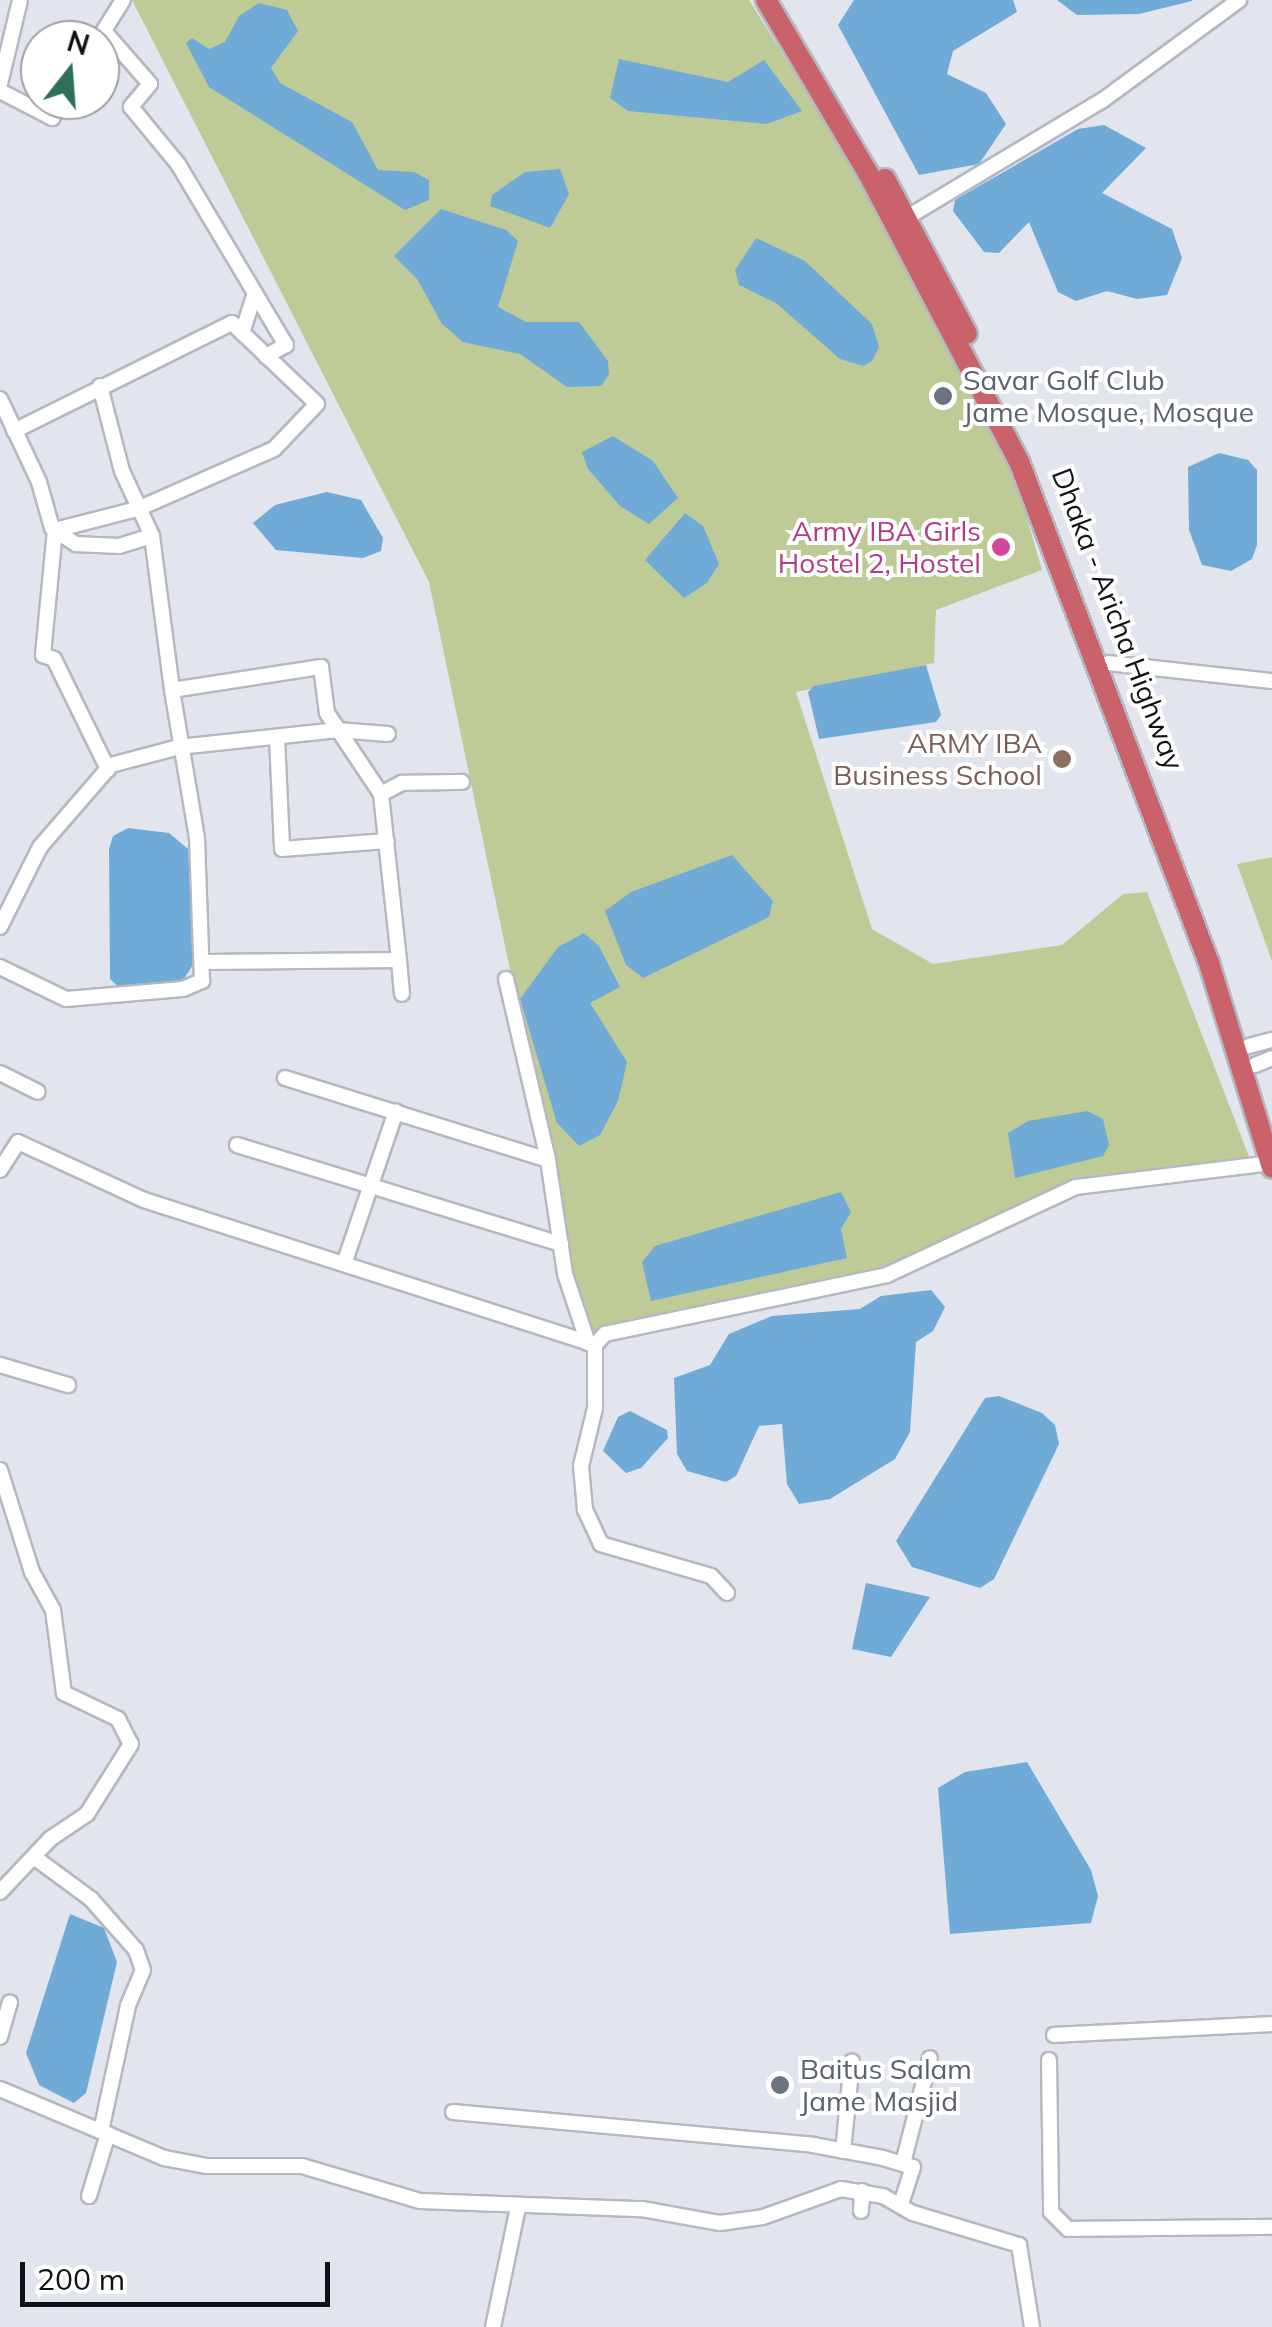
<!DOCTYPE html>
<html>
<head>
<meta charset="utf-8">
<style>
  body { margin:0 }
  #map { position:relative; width:1272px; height:2327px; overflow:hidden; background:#e2e4ee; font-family:Mulish,sans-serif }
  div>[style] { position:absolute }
  .green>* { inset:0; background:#bfcb97 }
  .water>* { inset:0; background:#6fabd6 }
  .roads { filter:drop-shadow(2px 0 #b5b7c1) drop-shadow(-2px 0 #b5b7c1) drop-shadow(0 2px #b5b7c1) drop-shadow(0 -2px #b5b7c1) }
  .minor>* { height:14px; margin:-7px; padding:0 7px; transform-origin:7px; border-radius:7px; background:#fff }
  .highway>* { height:20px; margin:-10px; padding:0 10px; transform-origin:10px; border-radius:10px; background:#ca626c }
  .dots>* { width:28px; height:28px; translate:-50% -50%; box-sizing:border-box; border:5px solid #fff; border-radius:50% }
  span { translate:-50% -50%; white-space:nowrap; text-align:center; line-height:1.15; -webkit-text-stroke:8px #fff; paint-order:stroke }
  .worship-label { font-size:28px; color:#5b616d }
  .left { translate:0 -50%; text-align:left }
  .hotel-label { font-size:28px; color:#b23c85 }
  .right { translate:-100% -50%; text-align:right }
  .street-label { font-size:28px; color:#101114 }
  .education-label { font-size:28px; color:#785e54 }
  .north { position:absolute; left:20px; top:20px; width:100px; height:100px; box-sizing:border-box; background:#fff; border:2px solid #9fa0a1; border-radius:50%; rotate:17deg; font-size:28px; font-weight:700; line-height:40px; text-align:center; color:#101114 }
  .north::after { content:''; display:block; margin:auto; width:35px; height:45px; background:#2e6e5b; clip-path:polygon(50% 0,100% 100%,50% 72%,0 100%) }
  .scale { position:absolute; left:20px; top:2262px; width:310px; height:45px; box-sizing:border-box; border:5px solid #101114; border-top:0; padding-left:12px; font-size:30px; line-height:35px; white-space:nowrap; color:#101114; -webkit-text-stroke:8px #fff; paint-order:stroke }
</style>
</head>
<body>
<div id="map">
  <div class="green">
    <div style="clip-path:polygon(132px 0,749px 0,925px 281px,1018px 487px,1042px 570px,936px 610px,934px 663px,796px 692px,872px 929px,933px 964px,1062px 945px,1123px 894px,1147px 892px,1253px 1167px,1076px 1187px,859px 1283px,588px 1343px,429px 582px)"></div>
    <div style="clip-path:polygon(1272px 857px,1272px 961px,1237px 864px)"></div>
  </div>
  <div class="water">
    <div style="clip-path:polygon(854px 0,1013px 0,1017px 12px,953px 51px,947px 74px,986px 93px,1006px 124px,979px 164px,919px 175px,838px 25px)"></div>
    <div style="clip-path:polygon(1057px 0,1192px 0,1192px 1px,1139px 14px,1077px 15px)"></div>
    <div style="clip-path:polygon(259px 3px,287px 10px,298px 31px,271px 68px,280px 83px,352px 122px,378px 170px,414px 172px,429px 180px,429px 200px,405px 210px,209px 87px,186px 43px,192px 38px,209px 49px,225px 42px,239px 16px)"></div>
    <div style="clip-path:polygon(619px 59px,728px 82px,764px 60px,802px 111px,767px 124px,628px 111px,610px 98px)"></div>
    <div style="clip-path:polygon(1104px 125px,1146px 148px,1102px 193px,1172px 229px,1182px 258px,1167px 295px,1137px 299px,1107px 291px,1076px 301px,1058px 292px,1029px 222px,999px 253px,984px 252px,953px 211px,955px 200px,1078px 129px)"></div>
    <div style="clip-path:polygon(560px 169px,569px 194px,550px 228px,490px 206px,492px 195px,525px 172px)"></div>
    <div style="clip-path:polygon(441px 209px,506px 230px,518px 241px,498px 307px,526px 322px,579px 322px,608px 361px,609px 374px,601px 386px,567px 387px,520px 354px,463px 342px,442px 324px,417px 279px,394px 256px)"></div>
    <div style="clip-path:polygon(756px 238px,805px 261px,872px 324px,879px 347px,872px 361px,863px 366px,840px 359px,776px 303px,739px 285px,735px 270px)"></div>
    <div style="clip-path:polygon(613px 436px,653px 461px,678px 498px,649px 524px,620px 506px,588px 469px,582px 452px)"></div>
    <div style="clip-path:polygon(1219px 453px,1248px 460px,1257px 470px,1257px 545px,1252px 559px,1231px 571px,1202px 565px,1189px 530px,1188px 467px)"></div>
    <div style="clip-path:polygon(327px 492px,361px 500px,383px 538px,381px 551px,363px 558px,276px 550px,253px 523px,275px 505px)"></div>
    <div style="clip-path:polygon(685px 513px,703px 526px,719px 564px,707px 583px,684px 598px,645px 560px)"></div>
    <div style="clip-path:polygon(926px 665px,941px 715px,936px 722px,819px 739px,808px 692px,814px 686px)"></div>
    <div style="clip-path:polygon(128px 828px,169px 833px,188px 849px,196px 960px,182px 982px,120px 988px,110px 979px,109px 849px,113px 836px)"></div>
    <div style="clip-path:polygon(732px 855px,773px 901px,769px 917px,643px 978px,626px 965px,605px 911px,631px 892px)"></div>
    <div style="clip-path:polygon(584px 933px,599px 946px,620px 987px,590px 1003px,627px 1062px,618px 1101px,600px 1135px,579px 1146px,557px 1123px,520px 999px,558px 947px)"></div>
    <div style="clip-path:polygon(1087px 1111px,1103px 1119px,1109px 1145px,1103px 1156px,1015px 1178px,1008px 1133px,1028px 1121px)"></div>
    <div style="clip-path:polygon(841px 1192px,851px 1212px,841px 1229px,847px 1258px,651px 1301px,642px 1262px,655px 1246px)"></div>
    <div style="clip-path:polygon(931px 1290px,945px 1307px,933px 1331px,916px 1342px,910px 1432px,895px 1459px,830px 1499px,799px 1504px,787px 1484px,782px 1424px,759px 1426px,736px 1476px,726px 1482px,687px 1471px,677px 1454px,674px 1378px,710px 1365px,729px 1334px,772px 1316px,860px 1309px,881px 1296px)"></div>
    <div style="clip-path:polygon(999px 1396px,1042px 1413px,1055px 1425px,1059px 1444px,994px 1579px,980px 1588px,912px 1567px,896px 1541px,985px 1398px)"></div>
    <div style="clip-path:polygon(630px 1411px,667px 1430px,668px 1438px,641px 1468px,626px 1473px,603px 1451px,618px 1417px)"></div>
    <div style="clip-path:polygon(866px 1583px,930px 1597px,891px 1657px,852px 1649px)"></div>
    <div style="clip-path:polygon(1027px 1762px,1091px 1870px,1098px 1896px,1091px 1923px,950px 1934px,938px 1788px,965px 1772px)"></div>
    <div style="clip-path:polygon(70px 1914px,104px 1928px,117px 1962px,86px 2093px,74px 2103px,39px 2085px,26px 2053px)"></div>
  </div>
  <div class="roads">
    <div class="minor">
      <div style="left:104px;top:31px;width:70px;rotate:49deg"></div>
      <div style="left:150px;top:84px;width:30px;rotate:130deg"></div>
      <div style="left:131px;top:107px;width:74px;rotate:50.5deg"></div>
      <div style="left:178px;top:164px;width:211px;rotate:59.2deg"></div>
      <div style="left:286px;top:345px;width:23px;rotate:151deg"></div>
      <div style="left:98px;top:40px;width:47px;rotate:-58deg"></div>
      <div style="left:0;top:84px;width:86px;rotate:-76.6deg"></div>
      <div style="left:0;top:91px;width:59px;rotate:27.4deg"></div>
      <div style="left:52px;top:118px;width:21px;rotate:-61deg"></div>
      <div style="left:908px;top:217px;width:227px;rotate:-31deg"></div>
      <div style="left:1103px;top:100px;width:169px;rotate:-36.3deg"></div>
      <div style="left:242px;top:333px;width:39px;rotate:-72deg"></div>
      <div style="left:100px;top:386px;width:88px;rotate:75.5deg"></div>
      <div style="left:122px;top:471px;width:72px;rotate:65.2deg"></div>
      <div style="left:152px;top:536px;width:155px;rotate:82.6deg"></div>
      <div style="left:172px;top:690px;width:151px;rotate:-8.8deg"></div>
      <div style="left:321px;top:667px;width:46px;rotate:82.6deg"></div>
      <div style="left:327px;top:713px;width:97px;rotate:56.3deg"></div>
      <div style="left:0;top:399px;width:92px;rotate:64.8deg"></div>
      <div style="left:39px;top:482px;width:48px;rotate:74.2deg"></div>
      <div style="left:52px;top:528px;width:29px;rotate:34deg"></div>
      <div style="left:76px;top:544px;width:43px;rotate:2.7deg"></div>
      <div style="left:119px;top:546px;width:34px;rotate:-17deg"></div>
      <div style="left:14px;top:431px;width:243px;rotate:-26.4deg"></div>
      <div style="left:232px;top:323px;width:117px;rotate:43.6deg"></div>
      <div style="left:317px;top:404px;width:62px;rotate:133.7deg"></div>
      <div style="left:274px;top:449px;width:150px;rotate:156.3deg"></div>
      <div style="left:137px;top:509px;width:85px;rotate:165.6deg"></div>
      <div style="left:55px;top:530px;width:126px;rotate:95.5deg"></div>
      <div style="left:43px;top:655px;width:12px;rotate:20deg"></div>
      <div style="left:54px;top:659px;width:123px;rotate:63.9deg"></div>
      <div style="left:1108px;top:663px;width:165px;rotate:6.3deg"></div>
      <div style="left:277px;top:737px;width:112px;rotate:87.4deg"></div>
      <div style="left:282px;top:849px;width:105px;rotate:-4.4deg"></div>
      <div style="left:0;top:927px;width:89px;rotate:-63.4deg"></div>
      <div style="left:40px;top:847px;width:108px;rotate:-49.1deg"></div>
      <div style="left:111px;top:765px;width:70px;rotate:-14.8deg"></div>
      <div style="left:179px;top:747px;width:160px;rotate:-6.1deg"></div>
      <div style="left:338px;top:730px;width:50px;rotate:4.6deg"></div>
      <div style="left:399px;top:960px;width:34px;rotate:85deg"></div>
      <div style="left:206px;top:962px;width:193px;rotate:-0.6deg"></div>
      <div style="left:399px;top:960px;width:167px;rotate:-96.2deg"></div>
      <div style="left:381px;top:794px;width:24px;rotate:-28deg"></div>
      <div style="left:402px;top:783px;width:60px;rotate:-1deg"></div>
      <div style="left:0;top:967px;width:73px;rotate:25.9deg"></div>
      <div style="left:66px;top:999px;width:117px;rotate:-4.9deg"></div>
      <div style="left:183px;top:989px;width:21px;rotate:-23deg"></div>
      <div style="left:202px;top:981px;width:143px;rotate:-92deg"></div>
      <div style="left:197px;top:838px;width:150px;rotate:-99.6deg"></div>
      <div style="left:506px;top:979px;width:186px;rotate:76.9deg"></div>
      <div style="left:1249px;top:1046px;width:24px;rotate:-15deg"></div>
      <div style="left:1255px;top:1065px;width:18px;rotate:-22deg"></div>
      <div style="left:0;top:1073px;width:42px;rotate:26.6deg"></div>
      <div style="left:285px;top:1078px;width:275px;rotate:17.3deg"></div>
      <div style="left:548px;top:1160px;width:115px;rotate:81.5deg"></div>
      <div style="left:565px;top:1274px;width:73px;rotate:71.6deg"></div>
      <div style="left:237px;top:1145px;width:339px;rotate:17deg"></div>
      <div style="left:0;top:1170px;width:33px;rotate:-57deg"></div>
      <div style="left:18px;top:1142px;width:139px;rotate:24.7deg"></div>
      <div style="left:144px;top:1200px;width:474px;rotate:17.8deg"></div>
      <div style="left:345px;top:1261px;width:158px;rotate:-71.2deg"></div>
      <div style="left:0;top:1365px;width:71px;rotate:16.4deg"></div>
      <div style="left:0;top:1470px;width:107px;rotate:72.6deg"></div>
      <div style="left:32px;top:1572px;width:43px;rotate:61.1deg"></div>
      <div style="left:53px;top:1610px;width:84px;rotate:82.5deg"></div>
      <div style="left:64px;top:1693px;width:60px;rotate:25.7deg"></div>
      <div style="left:118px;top:1719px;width:28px;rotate:63deg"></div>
      <div style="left:131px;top:1744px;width:83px;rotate:122.2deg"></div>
      <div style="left:87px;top:1814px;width:45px;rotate:146deg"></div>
      <div style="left:50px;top:1839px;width:73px;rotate:133.3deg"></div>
      <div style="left:727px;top:1593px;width:23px;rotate:-133deg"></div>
      <div style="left:711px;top:1576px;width:115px;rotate:-163.8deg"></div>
      <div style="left:601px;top:1544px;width:38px;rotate:-115deg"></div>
      <div style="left:585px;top:1510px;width:44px;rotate:-95.2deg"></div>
      <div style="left:581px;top:1466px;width:60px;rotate:-76.4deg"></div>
      <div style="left:595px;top:1408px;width:63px;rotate:-90deg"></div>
      <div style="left:595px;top:1345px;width:15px;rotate:-48deg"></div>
      <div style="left:605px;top:1334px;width:288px;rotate:-11.8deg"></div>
      <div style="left:887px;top:1275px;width:208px;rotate:-25deg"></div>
      <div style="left:1076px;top:1187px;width:196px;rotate:-7deg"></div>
      <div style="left:34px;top:1857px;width:71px;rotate:36.4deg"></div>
      <div style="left:91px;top:1899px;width:68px;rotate:48.6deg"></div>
      <div style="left:136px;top:1950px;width:21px;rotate:71deg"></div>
      <div style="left:143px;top:1970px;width:39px;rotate:113deg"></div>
      <div style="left:128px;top:2006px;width:128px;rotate:102.2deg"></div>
      <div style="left:1054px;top:2035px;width:218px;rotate:-2.9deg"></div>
      <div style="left:0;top:2037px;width:36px;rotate:-74deg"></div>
      <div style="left:1049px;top:2060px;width:152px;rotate:89.2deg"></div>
      <div style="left:1051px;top:2212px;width:24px;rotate:45deg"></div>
      <div style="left:1068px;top:2229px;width:204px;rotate:-0.6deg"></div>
      <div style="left:0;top:2089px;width:178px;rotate:22.8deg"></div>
      <div style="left:164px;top:2158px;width:44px;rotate:10.5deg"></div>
      <div style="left:207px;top:2166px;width:95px"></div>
      <div style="left:302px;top:2166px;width:123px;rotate:16.5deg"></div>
      <div style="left:420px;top:2201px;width:222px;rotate:2.1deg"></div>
      <div style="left:642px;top:2209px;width:79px;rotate:10.2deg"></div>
      <div style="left:720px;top:2223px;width:43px;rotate:-7.9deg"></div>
      <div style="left:763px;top:2217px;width:83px;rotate:-19.7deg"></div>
      <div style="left:841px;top:2189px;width:43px;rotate:9.5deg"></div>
      <div style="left:883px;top:2196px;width:34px;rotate:30deg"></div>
      <div style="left:913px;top:2213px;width:111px;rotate:16.8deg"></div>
      <div style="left:1019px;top:2245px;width:83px;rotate:81deg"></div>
      <div style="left:453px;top:2112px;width:362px;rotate:5.2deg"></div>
      <div style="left:813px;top:2145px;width:71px;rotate:10.5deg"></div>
      <div style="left:883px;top:2158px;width:31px;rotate:17deg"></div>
      <div style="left:913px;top:2167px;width:39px;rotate:108deg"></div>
      <div style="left:843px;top:2151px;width:90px;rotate:-84.3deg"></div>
      <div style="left:903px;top:2163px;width:108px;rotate:-75.6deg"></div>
      <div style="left:89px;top:2196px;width:65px;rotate:-73deg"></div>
      <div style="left:861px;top:2211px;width:20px;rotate:-87deg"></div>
      <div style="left:493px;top:2327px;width:123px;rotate:-78.2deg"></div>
    </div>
    <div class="highway">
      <div style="left:766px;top:0;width:201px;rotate:59.5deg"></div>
      <div style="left:868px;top:173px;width:328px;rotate:62.4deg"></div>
      <div style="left:1020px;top:464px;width:534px;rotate:69.26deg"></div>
      <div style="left:1209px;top:963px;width:214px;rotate:72.9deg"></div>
      <div style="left:885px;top:179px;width:175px;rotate:62.1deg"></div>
    </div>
  </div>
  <div class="dots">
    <div style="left:943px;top:396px;background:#6b7280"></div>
    <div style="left:1001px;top:547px;background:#d1479c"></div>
    <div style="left:1062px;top:759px;background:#8d6e63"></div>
    <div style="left:780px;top:2085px;background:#6b7280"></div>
  </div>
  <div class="worship-label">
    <span class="left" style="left:963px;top:396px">Savar Golf Club<br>Jame Mosque, Mosque</span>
    <span class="left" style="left:800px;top:2085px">Baitus Salam<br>Jame Masjid</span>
  </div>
  <div class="hotel-label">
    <span class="right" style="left:981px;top:547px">Army IBA Girls<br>Hostel 2, Hostel</span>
  </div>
  <div class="street-label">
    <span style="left:1118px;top:619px;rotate:69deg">Dhaka - Aricha Highway</span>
  </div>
  <div class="education-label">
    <span class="right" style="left:1042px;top:759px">ARMY IBA<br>Business School</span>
  </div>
  <div class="north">N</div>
  <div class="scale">200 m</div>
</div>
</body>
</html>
